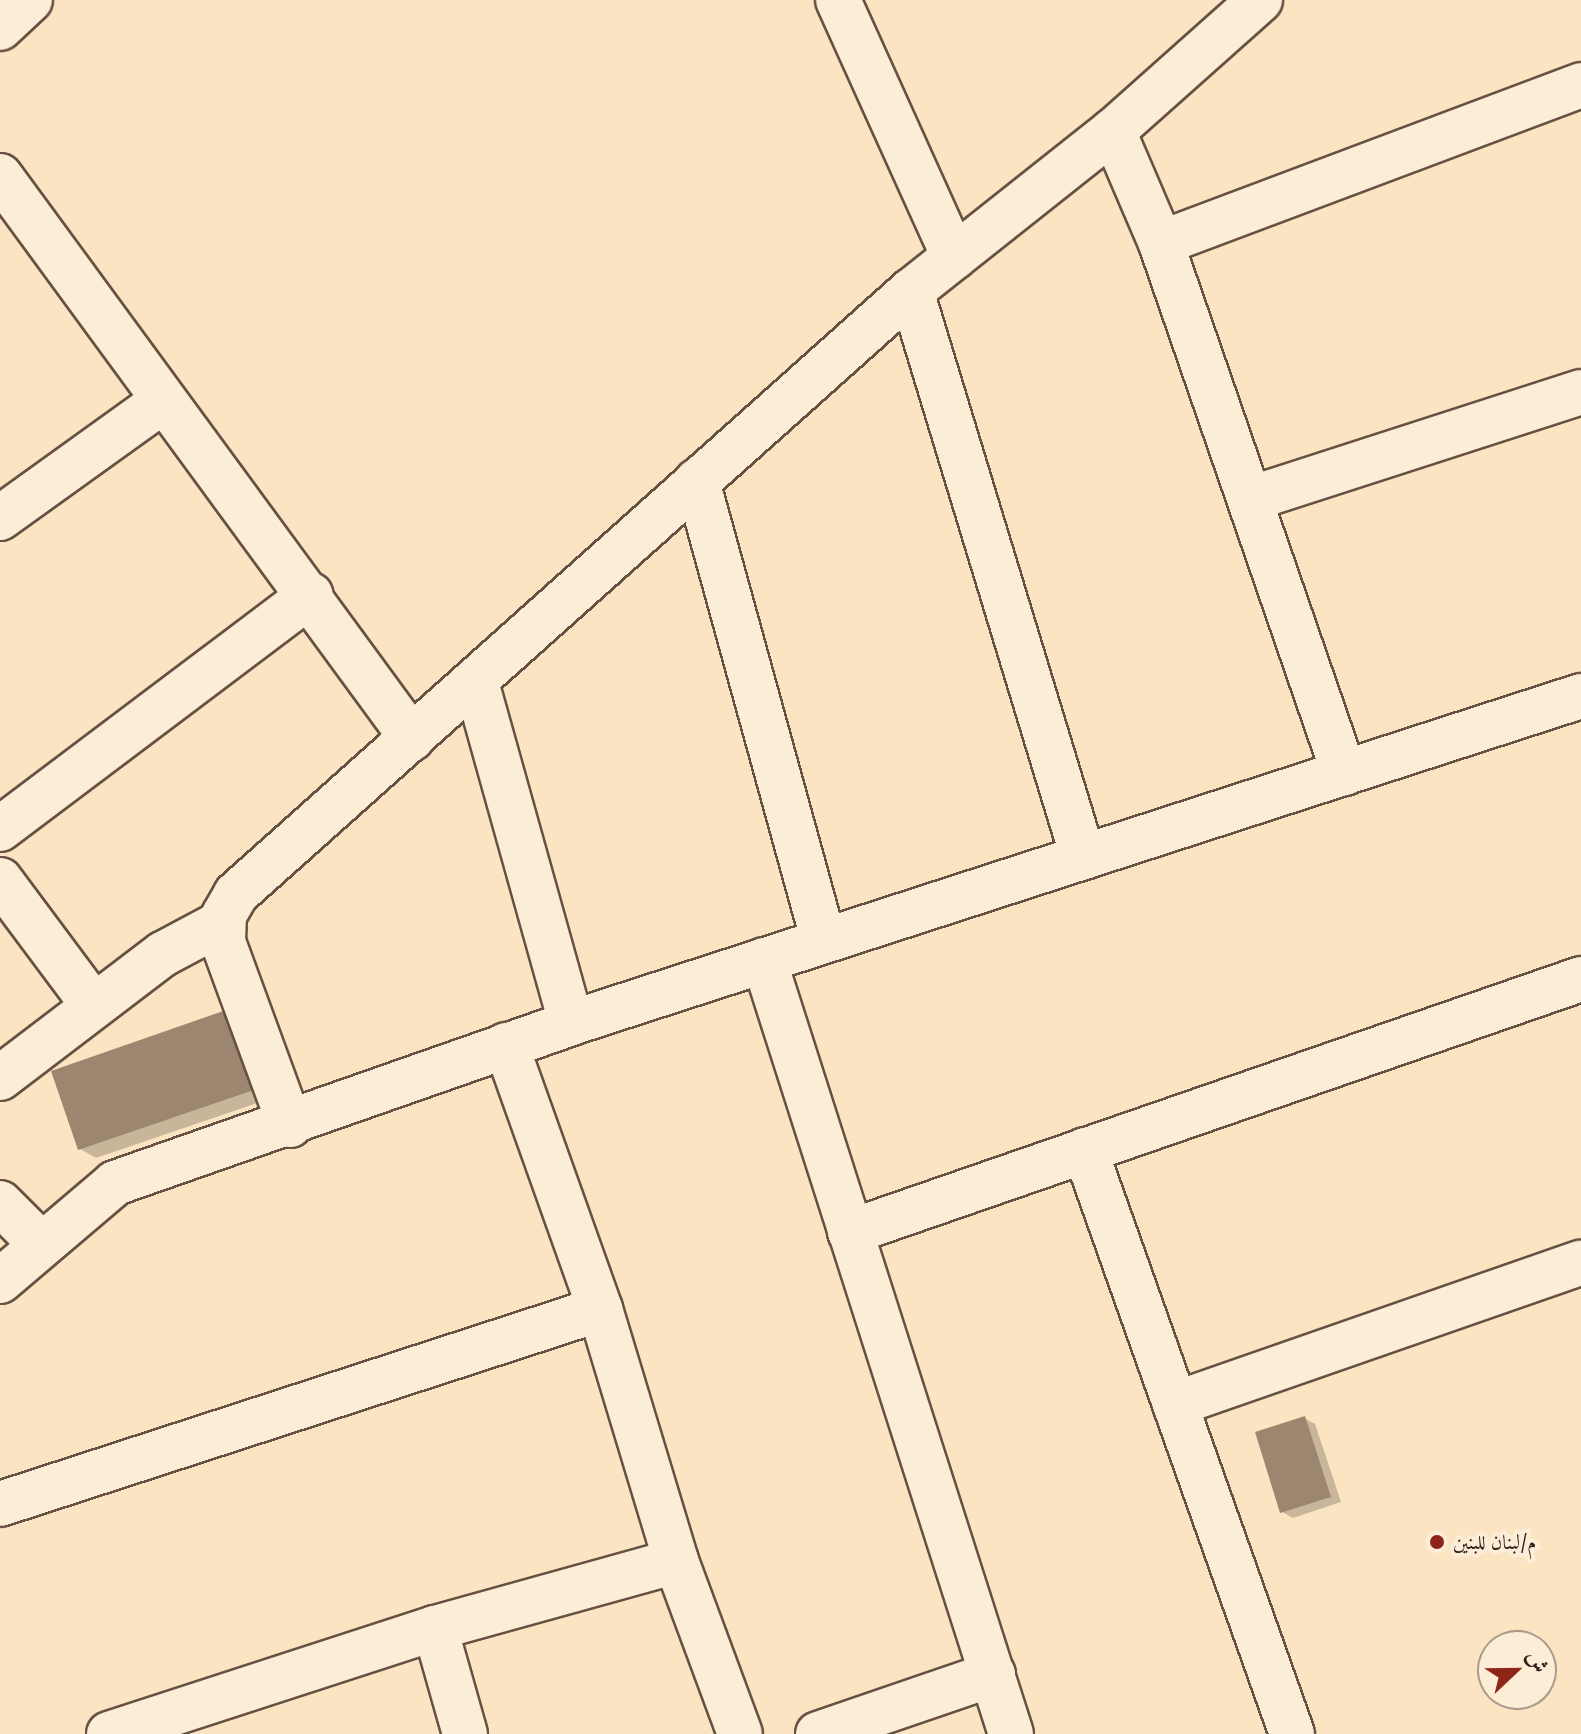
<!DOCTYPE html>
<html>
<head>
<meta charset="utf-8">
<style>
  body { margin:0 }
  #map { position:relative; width:1581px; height:1734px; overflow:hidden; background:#fbe4c1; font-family:"Libre Caslon Text",Amiri,serif }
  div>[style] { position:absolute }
  .shadow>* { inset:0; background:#0003 }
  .building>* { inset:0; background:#9c8670 }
  .roads { filter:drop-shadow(2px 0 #665143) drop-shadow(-2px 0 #665143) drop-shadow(0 2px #665143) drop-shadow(0 -2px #665143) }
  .minor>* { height:44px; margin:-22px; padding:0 22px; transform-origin:22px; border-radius:22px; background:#fcedd7 }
  .dots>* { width:22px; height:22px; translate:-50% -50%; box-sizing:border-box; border:4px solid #fcedd7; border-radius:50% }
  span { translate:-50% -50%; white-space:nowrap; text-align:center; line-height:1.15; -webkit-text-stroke:8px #fcedd7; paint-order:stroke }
  .poi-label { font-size:20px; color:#352019 }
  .left { translate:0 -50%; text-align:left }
  .north { position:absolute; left:1477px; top:1630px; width:80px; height:80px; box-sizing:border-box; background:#fcedd7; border:2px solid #ac9b8b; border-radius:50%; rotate:68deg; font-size:22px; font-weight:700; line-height:32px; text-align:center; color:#352019 }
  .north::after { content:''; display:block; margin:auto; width:28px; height:36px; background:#8f2418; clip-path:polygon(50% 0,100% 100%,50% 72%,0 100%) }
</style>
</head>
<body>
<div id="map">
  <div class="shadow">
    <div style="clip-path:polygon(229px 1012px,272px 1098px,96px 1158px,80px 1149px)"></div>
    <div style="clip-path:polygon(1304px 1418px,1315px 1424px,1341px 1502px,1293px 1518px,1282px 1512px)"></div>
  </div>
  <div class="building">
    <div style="clip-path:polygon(229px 1009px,257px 1089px,78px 1150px,51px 1071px)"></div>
    <div style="clip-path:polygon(1305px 1416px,1331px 1497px,1280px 1513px,1255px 1432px)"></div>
  </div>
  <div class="roads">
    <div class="minor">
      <div style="left:838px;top:0;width:282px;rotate:65.7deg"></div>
      <div style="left:0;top:28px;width:41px;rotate:-43deg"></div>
      <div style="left:1113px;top:131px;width:122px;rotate:66.8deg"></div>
      <div style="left:1161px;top:243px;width:561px;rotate:70.95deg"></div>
      <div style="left:0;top:176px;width:697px;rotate:53.76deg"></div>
      <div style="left:1161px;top:243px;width:449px;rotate:-20.6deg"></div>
      <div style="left:911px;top:291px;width:592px;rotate:73.1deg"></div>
      <div style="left:697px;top:481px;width:477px;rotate:74.6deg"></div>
      <div style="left:1250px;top:499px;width:348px;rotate:-17.9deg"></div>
      <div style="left:0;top:518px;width:201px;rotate:-35.7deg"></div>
      <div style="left:476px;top:682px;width:354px;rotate:74.4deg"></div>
      <div style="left:0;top:829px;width:389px;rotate:-37deg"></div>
      <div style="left:0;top:880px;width:157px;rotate:53.3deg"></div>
      <div style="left:764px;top:960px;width:812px;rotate:72.3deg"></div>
      <div style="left:506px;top:1045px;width:280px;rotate:70.4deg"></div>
      <div style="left:600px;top:1309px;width:263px;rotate:73.2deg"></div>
      <div style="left:676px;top:1561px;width:184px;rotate:69.7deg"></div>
      <div style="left:0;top:1078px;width:205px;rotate:-37.3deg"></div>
      <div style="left:163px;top:954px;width:68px;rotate:-28.1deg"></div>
      <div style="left:290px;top:1125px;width:195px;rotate:-110.1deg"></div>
      <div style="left:223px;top:942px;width:27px;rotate:-88deg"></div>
      <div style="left:224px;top:915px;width:24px;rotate:-60deg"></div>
      <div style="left:236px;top:894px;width:905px;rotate:-41.78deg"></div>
      <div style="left:911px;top:291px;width:258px;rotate:-38.4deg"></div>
      <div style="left:1113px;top:131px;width:197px;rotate:-41.7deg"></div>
      <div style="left:1085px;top:1150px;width:620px;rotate:70.48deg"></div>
      <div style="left:0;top:1203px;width:59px;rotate:45deg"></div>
      <div style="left:850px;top:1232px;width:774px;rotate:-19.09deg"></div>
      <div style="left:0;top:1281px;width:151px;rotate:-40.4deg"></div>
      <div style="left:115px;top:1183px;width:483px;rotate:-19.3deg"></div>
      <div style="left:571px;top:1023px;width:1062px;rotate:-17.94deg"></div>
      <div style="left:1175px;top:1404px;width:430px;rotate:-19.2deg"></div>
      <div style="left:0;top:1504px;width:631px;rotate:-18deg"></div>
      <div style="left:435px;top:1628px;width:110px;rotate:74.2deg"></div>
      <div style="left:109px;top:1734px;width:343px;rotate:-18deg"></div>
      <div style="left:435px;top:1628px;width:250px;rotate:-15.5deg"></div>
      <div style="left:818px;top:1734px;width:185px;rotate:-18.9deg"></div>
    </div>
  </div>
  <div class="dots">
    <div style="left:1437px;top:1542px;background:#8f2418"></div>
  </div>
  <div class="poi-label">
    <span class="left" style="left:1453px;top:1542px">م/لبنان للبنين</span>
  </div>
  <div class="north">ش</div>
</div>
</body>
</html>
